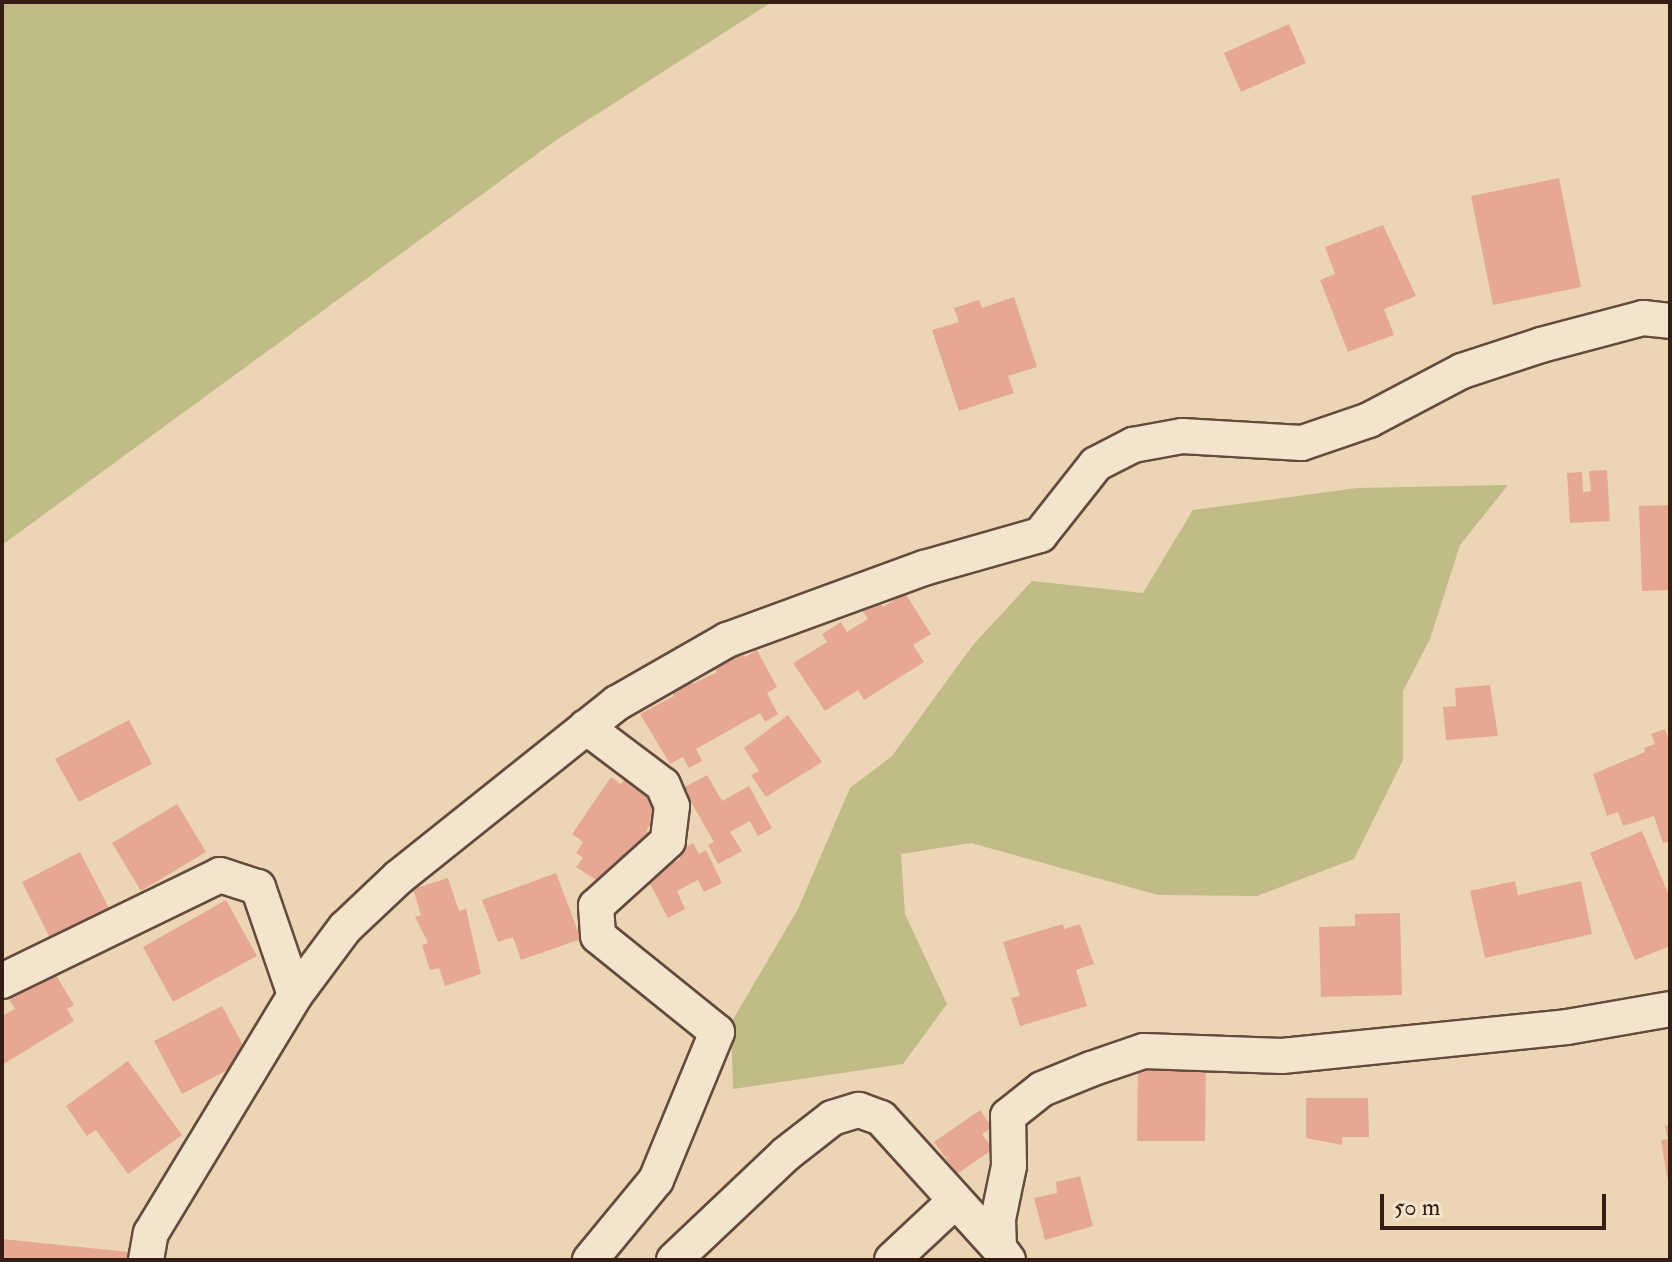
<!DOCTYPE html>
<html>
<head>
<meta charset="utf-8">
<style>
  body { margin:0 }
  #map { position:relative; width:1672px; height:1262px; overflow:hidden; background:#ecd5b4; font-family:"IM FELL Double Pica",serif }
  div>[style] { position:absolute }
  .green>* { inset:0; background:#c0bb87 }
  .building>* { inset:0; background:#e7a893 }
  .roads { filter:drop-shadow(2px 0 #634b3d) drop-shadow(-2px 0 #634b3d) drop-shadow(0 2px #634b3d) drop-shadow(0 -2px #634b3d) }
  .minor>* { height:34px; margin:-17px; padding:0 17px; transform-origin:17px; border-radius:17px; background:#f3e4ce }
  span { translate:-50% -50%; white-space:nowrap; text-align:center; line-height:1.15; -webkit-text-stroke:7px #f3e4ce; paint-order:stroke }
  .frame { position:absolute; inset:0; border:4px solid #351d15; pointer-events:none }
  .scale { position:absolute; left:1380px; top:1194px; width:226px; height:36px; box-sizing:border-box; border:4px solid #351d15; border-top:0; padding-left:10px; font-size:24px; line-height:28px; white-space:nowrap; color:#351d15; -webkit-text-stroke:6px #f3e4ce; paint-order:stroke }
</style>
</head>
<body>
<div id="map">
  <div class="green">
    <div style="clip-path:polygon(2px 2px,772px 2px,555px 141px,2px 545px)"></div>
    <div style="clip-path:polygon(1508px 485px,1460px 545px,1430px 639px,1403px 691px,1403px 760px,1354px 859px,1257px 896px,1158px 895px,971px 843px,901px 854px,905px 914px,947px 1004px,903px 1064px,733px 1089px,731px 1023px,798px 909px,850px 788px,892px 756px,973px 645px,1032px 581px,1143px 593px,1193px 510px,1357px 488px)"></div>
  </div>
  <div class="building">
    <div style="clip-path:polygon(1289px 24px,1306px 63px,1241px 92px,1224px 53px)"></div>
    <div style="clip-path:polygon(1559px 178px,1581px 287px,1493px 305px,1471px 196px)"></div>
    <div style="clip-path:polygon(1383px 225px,1416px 296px,1384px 309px,1394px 335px,1348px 352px,1320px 280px,1335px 274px,1325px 247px)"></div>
    <div style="clip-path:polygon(1014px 297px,1037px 367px,1008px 376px,1014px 393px,959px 411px,932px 330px,959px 322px,954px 308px,979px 300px,982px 308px)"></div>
    <div style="clip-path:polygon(1607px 470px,1610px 521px,1570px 523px,1567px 473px,1582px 472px,1583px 492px,1591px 491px,1589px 471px)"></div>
    <div style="clip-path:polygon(1670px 505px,1670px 590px,1642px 591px,1639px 506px)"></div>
    <div style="clip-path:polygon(905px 593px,931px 634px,913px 645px,924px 662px,864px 700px,858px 690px,825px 711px,793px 663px,827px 642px,822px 634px,841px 622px,847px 632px,868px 619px,862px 610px,879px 600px,883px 607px)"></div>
    <div style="clip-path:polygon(740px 648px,745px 657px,757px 650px,777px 687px,767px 693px,778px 714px,765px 722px,760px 713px,696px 749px,702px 761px,689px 768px,683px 757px,670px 764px,640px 714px,674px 696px,669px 687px,689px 676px,693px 684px,717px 672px,712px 663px)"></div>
    <div style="clip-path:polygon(1490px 685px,1498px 736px,1446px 740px,1443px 707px,1456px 706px,1455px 688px)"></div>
    <div style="clip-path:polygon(788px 715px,822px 762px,766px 797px,751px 775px,759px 771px,744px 748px)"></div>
    <div style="clip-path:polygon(129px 720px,152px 764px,79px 802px,55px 759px)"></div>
    <div style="clip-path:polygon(1665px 729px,1670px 745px,1670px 841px,1663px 843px,1654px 816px,1623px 826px,1618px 812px,1607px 816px,1593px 774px,1645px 752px,1644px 748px,1655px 744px,1651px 734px)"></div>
    <div style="clip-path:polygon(630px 771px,662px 807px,646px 831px,653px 835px,602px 884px,576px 867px,583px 858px,576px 853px,583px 842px,572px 834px,611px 777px,621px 784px)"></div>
    <div style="clip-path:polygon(707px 775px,722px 801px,749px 786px,772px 828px,758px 836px,750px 821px,730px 832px,742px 851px,718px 864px,708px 845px,714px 842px,683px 788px)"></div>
    <div style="clip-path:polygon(177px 804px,206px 852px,141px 891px,112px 843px)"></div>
    <div style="clip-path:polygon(1642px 831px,1670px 898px,1670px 946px,1635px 960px,1590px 853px)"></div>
    <div style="clip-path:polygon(693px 843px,699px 854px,706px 850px,722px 883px,704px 892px,698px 880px,677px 891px,685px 909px,668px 918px,646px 876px,680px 859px,677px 852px)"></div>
    <div style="clip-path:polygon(80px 852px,110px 910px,51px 940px,22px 882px)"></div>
    <div style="clip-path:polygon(556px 873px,581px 939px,521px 960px,513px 937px,498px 942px,482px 900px)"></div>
    <div style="clip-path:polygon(448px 878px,459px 911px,466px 909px,481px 974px,445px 986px,439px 968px,430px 970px,422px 945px,428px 943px,415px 917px,421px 915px,413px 889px)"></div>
    <div style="clip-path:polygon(1515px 881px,1518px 895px,1581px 881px,1592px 934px,1485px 958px,1470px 891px)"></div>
    <div style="clip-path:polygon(226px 900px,257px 956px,173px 1002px,143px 947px)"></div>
    <div style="clip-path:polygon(1400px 913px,1402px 995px,1321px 997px,1319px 927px,1355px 926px,1355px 914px)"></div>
    <div style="clip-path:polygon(1063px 924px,1064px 929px,1080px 924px,1094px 964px,1076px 970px,1087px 1006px,1020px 1026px,1011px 998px,1020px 996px,1003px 942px)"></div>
    <div style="clip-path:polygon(54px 972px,74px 1005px,67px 1009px,74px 1021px,2px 1065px,2px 1016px,15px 1009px,9px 999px)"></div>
    <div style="clip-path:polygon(222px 1006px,250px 1058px,182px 1094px,154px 1041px)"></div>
    <div style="clip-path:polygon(128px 1061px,182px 1135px,128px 1174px,96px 1130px,87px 1136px,66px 1106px)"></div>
    <div style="clip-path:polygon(1138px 1065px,1206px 1065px,1205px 1141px,1137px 1141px)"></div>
    <div style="clip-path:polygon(1306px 1098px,1368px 1098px,1369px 1137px,1342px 1137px,1342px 1145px,1306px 1138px)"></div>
    <div style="clip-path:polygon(980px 1110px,992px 1127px,982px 1134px,993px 1149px,957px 1174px,934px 1142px)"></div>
    <div style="clip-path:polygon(1670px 1125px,1670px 1177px,1667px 1177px,1661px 1140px,1668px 1139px,1665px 1126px)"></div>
    <div style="clip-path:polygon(1080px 1176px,1093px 1226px,1045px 1240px,1034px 1198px,1057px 1193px,1056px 1182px)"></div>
    <div style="clip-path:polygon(2px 1239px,129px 1252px,128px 1260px,2px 1260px)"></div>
  </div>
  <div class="roads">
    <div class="minor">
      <div style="left:586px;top:727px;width:96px;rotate:37deg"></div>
      <div style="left:663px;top:785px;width:23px;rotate:67deg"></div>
      <div style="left:672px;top:806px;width:35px;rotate:97deg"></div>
      <div style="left:668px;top:841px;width:97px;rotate:137.9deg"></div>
      <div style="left:596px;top:906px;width:30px;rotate:86deg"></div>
      <div style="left:598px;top:936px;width:153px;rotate:38.9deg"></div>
      <div style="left:717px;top:1032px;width:160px;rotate:112.4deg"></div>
      <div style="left:656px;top:1180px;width:104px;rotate:129.5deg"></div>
      <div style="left:2px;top:981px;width:242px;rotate:-25.9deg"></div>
      <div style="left:220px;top:875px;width:40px;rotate:18deg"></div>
      <div style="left:258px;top:887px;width:114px;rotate:71.1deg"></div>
      <div style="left:146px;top:1260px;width:27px;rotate:-80deg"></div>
      <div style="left:151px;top:1233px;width:278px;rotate:-58.8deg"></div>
      <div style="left:295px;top:995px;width:84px;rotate:-53.3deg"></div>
      <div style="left:345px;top:928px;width:74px;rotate:-43.4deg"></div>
      <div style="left:399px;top:877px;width:279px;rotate:-38.6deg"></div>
      <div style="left:617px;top:703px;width:127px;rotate:-29.8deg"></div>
      <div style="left:727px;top:640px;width:210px;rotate:-20.1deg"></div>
      <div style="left:924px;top:568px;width:121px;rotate:-15.9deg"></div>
      <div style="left:1040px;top:535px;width:90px;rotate:-51.7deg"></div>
      <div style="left:1096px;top:464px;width:42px;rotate:-27.2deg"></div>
      <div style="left:1133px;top:445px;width:50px;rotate:-10.4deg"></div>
      <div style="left:1182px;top:436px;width:120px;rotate:3.3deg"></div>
      <div style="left:1302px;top:443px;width:71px;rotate:-18.9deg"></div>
      <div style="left:1369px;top:420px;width:105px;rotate:-27.8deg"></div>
      <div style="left:1462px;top:371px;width:83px;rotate:-18.2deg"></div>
      <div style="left:1541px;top:345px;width:106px;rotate:-14.8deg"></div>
      <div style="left:1643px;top:318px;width:27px;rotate:6deg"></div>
      <div style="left:674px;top:1260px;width:154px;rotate:-43.4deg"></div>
      <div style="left:786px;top:1154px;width:58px;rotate:-38deg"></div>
      <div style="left:832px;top:1118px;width:28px;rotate:-17deg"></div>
      <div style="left:859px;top:1110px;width:23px;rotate:20deg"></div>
      <div style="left:881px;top:1118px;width:176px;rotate:47.8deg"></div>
      <div style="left:892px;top:1260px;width:86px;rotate:-43.1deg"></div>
      <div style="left:1008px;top:1260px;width:15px;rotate:-127deg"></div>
      <div style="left:999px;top:1248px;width:29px;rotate:-92deg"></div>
      <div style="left:998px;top:1219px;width:54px;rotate:-78.3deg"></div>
      <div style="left:1009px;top:1166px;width:50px;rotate:-91.1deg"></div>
      <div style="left:1008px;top:1116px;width:43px;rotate:-38.5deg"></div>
      <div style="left:1042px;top:1089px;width:53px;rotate:-22.2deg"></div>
      <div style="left:1091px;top:1069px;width:56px;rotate:-18.8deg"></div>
      <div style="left:1144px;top:1051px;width:138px;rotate:2.1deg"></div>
      <div style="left:1282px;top:1056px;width:286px;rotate:-5.8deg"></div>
      <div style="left:1567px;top:1027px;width:105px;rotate:-9.9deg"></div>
    </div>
  </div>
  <div class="frame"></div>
  <div class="scale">50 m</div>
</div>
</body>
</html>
